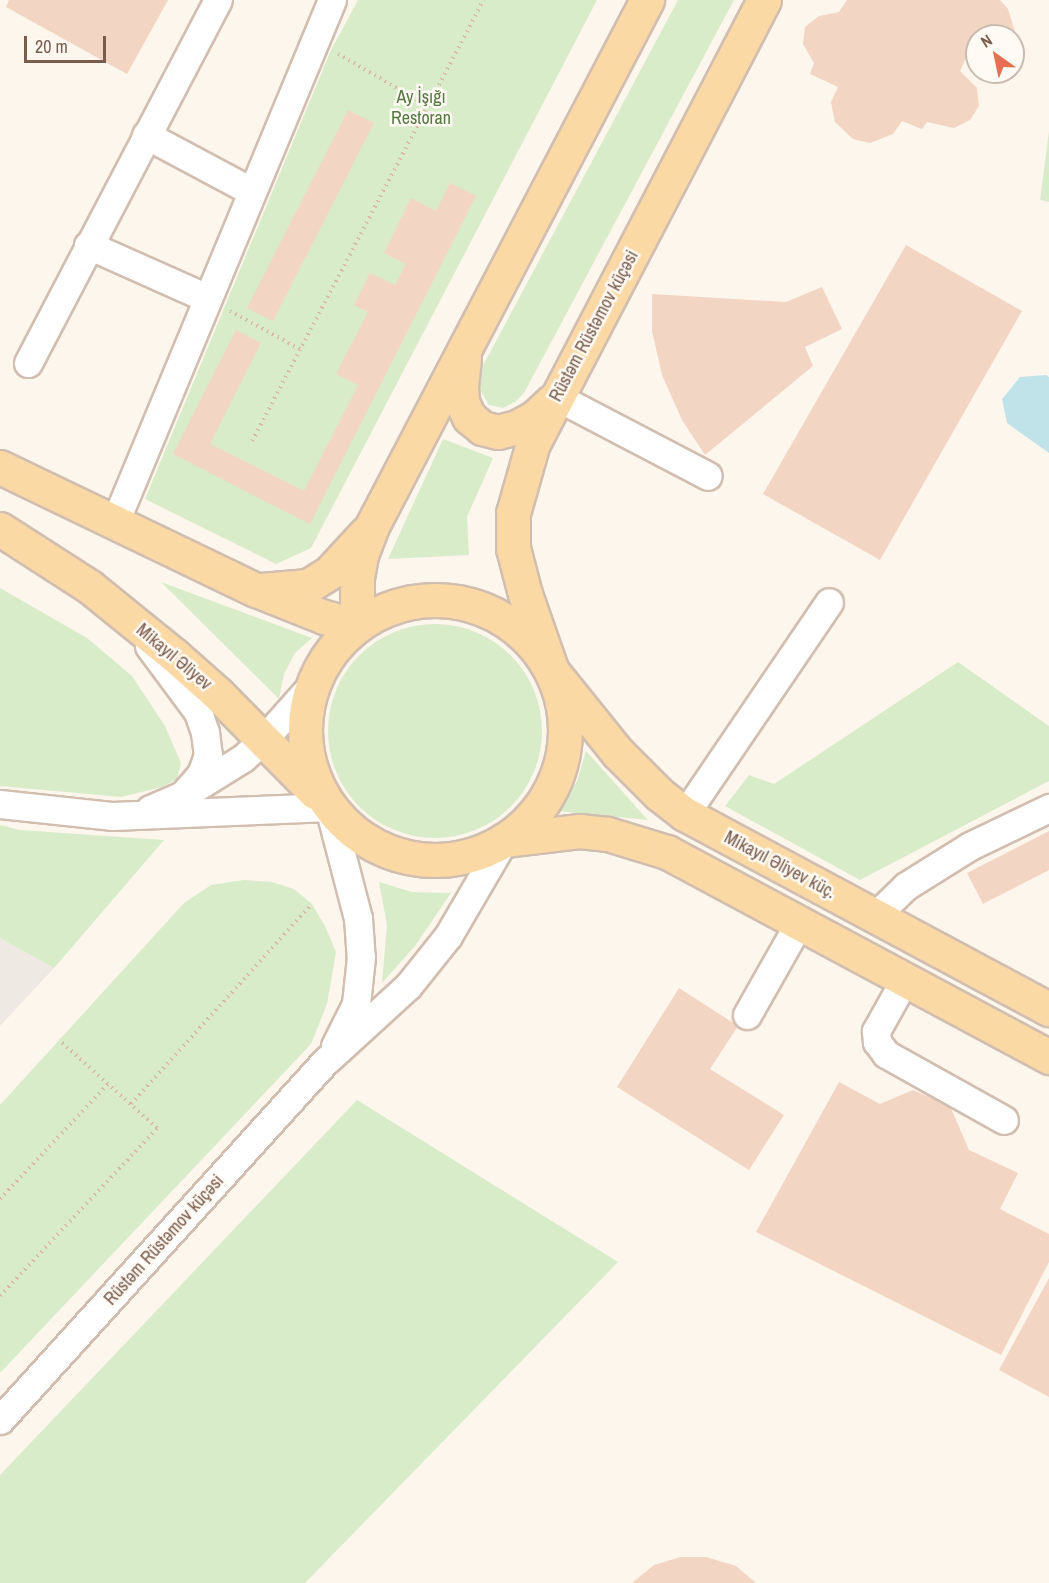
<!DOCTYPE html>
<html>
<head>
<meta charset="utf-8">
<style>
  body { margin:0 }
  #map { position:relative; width:1049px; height:1583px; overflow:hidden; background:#fdf6ec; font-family:"Archivo Narrow",sans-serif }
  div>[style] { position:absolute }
  .industrial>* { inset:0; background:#efe9e4 }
  .green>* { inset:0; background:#d8ecc9 }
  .round { border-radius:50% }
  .water>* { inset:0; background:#bfe3e8 }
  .building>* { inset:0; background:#f3d5c3 }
  .path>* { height:4px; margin-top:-2px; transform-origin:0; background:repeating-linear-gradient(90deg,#d9b8a5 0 1.5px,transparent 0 6px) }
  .roads { filter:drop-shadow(2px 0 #d1beb0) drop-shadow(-2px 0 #d1beb0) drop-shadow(0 2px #d1beb0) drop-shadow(0 -2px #d1beb0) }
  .minor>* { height:27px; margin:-13.5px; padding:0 13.5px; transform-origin:13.5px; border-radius:13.5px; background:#fff }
  .major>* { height:33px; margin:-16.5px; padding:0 16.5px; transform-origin:16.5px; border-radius:16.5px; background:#fbd9a5 }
  .major>.ring { margin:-16.5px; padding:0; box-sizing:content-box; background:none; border:33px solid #fbd9a5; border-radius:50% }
  span { translate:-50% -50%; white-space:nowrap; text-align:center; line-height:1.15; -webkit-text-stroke:5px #fffaf3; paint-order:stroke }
  .park-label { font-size:18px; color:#537a41 }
  .street-label { font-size:18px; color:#7a5c4d }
  .north { position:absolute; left:965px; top:24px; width:60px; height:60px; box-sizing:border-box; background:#fffaf3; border:2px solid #cabbb1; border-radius:50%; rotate:327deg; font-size:16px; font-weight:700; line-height:24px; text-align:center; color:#7a5c4d }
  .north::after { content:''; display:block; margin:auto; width:21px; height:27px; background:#e76f51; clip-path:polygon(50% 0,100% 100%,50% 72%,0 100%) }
  .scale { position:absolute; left:24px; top:36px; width:82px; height:27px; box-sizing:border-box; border:3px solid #7a5c4d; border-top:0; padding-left:8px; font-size:18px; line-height:21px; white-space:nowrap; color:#7a5c4d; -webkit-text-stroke:4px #fffaf3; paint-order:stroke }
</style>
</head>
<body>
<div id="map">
  <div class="industrial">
    <div style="clip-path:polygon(0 938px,54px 968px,0 1026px)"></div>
  </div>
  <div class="green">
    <div style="clip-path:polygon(358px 0,597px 0,311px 548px,276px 564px,145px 499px,331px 50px)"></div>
    <div style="clip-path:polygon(678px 0,734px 0,524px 393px,515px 402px,503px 408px,489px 405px,477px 385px,479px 373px)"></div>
    <div style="clip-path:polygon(1049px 131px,1049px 202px,1040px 200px)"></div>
    <div style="clip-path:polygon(443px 439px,493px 458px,467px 517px,469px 555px,388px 559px)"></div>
    <div style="clip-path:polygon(161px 582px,312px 638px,295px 653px,284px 674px,279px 699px)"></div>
    <div style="clip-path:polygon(0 588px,87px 638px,132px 676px,165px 726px,181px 763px,177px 779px,162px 787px,121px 797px,0 786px)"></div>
    <div class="round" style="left:328px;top:624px;width:214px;height:214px"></div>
    <div style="clip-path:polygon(958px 662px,1049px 726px,1049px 781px,860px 880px,725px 806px,749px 775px,774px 784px)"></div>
    <div style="clip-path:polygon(586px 751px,648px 820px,558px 811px,577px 781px)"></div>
    <div style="clip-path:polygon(0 825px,20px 830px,164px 840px,54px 968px,0 938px)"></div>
    <div style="clip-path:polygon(244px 880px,272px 882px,294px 889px,312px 904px,325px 926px,336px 952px,327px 1004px,311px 1044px,0 1373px,0 1105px,184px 903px,211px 885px)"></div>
    <div style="clip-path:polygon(379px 882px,412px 892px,451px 893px,415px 946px,382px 983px,387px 925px)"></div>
    <div style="clip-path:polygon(357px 1100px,618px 1262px,305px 1583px,0 1583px,0 1475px)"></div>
  </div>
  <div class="water">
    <div style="clip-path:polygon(1046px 375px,1049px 377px,1049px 453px,1007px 423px,1002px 399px,1020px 377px)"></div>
  </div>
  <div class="building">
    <div style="clip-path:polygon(9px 0,168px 0,127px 74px,6px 7px)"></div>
    <div style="clip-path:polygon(847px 0,1000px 0,1008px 9px,1016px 35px,1013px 38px,1013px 36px,977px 36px,977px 55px,968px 53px,960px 71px,977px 88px,979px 106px,970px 120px,954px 128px,927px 122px,922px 129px,902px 121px,893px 134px,870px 143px,853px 139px,835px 122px,831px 102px,838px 87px,810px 74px,814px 63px,803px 44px,805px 27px,819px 16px,839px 12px)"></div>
    <div style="clip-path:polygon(348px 110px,374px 123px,273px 321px,247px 308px)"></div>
    <div style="clip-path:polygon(450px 183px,476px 196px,310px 524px,173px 454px,236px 330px,261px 343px,210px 444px,304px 491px,358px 385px,336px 374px,368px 312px,354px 305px,370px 273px,395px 285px,406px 264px,384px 253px,411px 198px,436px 211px)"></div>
    <div style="clip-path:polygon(906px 245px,1022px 311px,880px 560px,763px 494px)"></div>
    <div style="clip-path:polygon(822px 287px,842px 329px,805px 347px,813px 366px,705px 455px,682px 420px,662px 375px,652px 331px,652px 294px,786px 302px)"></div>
    <div style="clip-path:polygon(1049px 831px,1049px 870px,983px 904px,967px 873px)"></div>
    <div style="clip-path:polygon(679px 988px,738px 1026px,710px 1069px,784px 1115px,749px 1170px,617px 1087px)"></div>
    <div style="clip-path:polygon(839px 1082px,880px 1104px,913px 1090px,950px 1106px,969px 1150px,1018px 1173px,1000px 1209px,1049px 1234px,1049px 1262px,1001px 1355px,756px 1232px)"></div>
    <div style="clip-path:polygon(1049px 1278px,1049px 1397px,999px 1370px)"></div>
    <div style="clip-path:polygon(681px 1557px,706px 1557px,736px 1566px,756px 1583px,632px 1583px,654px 1565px)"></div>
  </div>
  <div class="path">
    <div style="left:338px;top:54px;width:104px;rotate:30deg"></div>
    <div style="left:230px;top:311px;width:80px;rotate:28.5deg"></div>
    <div style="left:252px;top:441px;width:498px;rotate:-62.3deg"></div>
    <div style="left:131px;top:1104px;width:270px;rotate:-47.9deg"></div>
    <div style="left:0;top:1199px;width:158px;rotate:-46.8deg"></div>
    <div style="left:0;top:1296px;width:230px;rotate:-46.9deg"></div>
    <div style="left:157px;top:1128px;width:132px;rotate:-138.1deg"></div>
  </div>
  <div class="roads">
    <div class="minor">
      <div style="left:146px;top:135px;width:119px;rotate:28.1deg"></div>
      <div style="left:88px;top:245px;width:130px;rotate:24deg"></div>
      <div style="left:28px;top:363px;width:410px;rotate:-62.4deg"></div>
      <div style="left:557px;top:397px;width:170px;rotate:27.6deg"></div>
      <div style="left:115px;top:522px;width:565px;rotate:-67.43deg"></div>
      <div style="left:149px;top:646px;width:82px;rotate:53.4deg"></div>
      <div style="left:198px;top:712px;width:21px;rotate:71deg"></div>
      <div style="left:205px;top:732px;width:23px;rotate:83deg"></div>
      <div style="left:208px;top:755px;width:20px;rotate:110deg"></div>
      <div style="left:201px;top:774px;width:28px;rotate:131deg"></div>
      <div style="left:183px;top:795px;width:36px;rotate:157deg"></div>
      <div style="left:190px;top:791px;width:62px;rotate:-31.9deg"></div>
      <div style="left:243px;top:758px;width:28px;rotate:-42deg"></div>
      <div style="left:264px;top:739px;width:72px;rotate:-48.4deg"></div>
      <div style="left:0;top:804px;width:114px;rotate:6.1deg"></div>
      <div style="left:113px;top:816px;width:216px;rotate:-2.4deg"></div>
      <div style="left:329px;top:807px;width:115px;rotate:75.4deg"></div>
      <div style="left:358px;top:918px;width:39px;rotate:86deg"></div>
      <div style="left:361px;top:957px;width:47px;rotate:96.1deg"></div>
      <div style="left:356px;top:1004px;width:47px;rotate:116.6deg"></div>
      <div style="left:685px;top:814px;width:256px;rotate:-55.8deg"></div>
      <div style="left:875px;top:916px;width:43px;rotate:-44.1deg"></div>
      <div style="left:906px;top:886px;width:75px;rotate:-32deg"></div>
      <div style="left:970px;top:846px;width:88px;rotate:-25.7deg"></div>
      <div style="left:905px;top:979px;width:60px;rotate:119.1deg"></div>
      <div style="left:876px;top:1031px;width:11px;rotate:85deg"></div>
      <div style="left:877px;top:1042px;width:15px;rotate:53deg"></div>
      <div style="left:886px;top:1054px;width:135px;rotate:29.2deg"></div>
      <div style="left:747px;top:1015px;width:106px;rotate:-60.5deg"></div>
      <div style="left:0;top:1420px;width:486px;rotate:-47.8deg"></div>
      <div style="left:327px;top:1060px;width:110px;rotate:-42.4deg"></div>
      <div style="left:408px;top:986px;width:64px;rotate:-51.3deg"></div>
      <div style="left:448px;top:936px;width:111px;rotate:-59.7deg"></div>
    </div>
    <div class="major">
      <div style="left:764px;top:0;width:500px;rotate:117.5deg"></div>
      <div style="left:533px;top:443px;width:73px;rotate:105.9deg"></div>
      <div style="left:513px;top:513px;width:35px;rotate:90deg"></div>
      <div style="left:513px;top:548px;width:48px;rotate:75.4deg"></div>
      <div style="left:525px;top:594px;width:82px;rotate:70.7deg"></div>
      <div style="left:552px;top:671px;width:105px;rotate:51.2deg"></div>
      <div style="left:618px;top:753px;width:58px;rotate:45deg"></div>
      <div style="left:659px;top:794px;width:33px;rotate:38deg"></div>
      <div style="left:685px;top:814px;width:413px;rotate:28.2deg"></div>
      <div style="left:464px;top:358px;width:29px;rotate:96deg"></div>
      <div style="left:461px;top:387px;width:15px;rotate:86deg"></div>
      <div style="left:462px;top:402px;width:17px;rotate:65deg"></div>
      <div style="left:469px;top:417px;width:17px;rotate:40deg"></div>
      <div style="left:482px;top:428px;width:16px;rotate:14deg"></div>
      <div style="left:498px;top:432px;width:20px;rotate:-15deg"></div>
      <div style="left:517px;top:427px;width:21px;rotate:-29deg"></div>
      <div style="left:535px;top:417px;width:23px;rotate:-43deg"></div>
      <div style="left:0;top:467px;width:284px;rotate:25.7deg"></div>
      <div style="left:256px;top:590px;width:73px;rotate:21.7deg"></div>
      <div style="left:324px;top:617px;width:34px;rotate:14deg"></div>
      <div style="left:357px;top:625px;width:47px;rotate:-90deg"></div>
      <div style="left:357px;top:578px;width:23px;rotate:-80deg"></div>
      <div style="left:361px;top:555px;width:31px;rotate:-69deg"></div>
      <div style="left:372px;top:526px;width:594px;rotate:-62.4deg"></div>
      <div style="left:0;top:529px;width:107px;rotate:32.8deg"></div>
      <div style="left:90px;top:587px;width:108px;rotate:39deg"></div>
      <div style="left:174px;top:655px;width:59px;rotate:41.6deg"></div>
      <div style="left:218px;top:694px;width:138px;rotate:45.3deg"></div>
      <div style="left:261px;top:590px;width:47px;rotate:-4.9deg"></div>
      <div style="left:308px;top:586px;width:26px;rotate:-32deg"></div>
      <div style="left:330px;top:572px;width:52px;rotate:-47.4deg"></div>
      <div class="ring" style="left:305px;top:600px;width:227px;height:227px"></div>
      <div style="left:504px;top:840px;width:76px;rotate:-6.8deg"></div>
      <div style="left:579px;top:831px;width:29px;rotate:6deg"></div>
      <div style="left:608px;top:834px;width:62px;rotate:17deg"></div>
      <div style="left:667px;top:852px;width:434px;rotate:28.2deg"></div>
    </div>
  </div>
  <div class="park-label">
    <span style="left:421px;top:108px">Ay İşığı<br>Restoran</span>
  </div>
  <div class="street-label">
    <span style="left:594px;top:326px;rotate:-62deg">Rüstəm Rüstəmov küçəsi</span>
    <span style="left:174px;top:657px;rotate:40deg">Mikayıl Əliyev</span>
    <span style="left:780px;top:865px;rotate:28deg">Mikayıl Əliyev küç.</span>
    <span style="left:164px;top:1240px;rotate:-48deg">Rüstəm Rüstəmov küçəsi</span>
  </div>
  <div class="north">N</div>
  <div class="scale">20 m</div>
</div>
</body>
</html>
